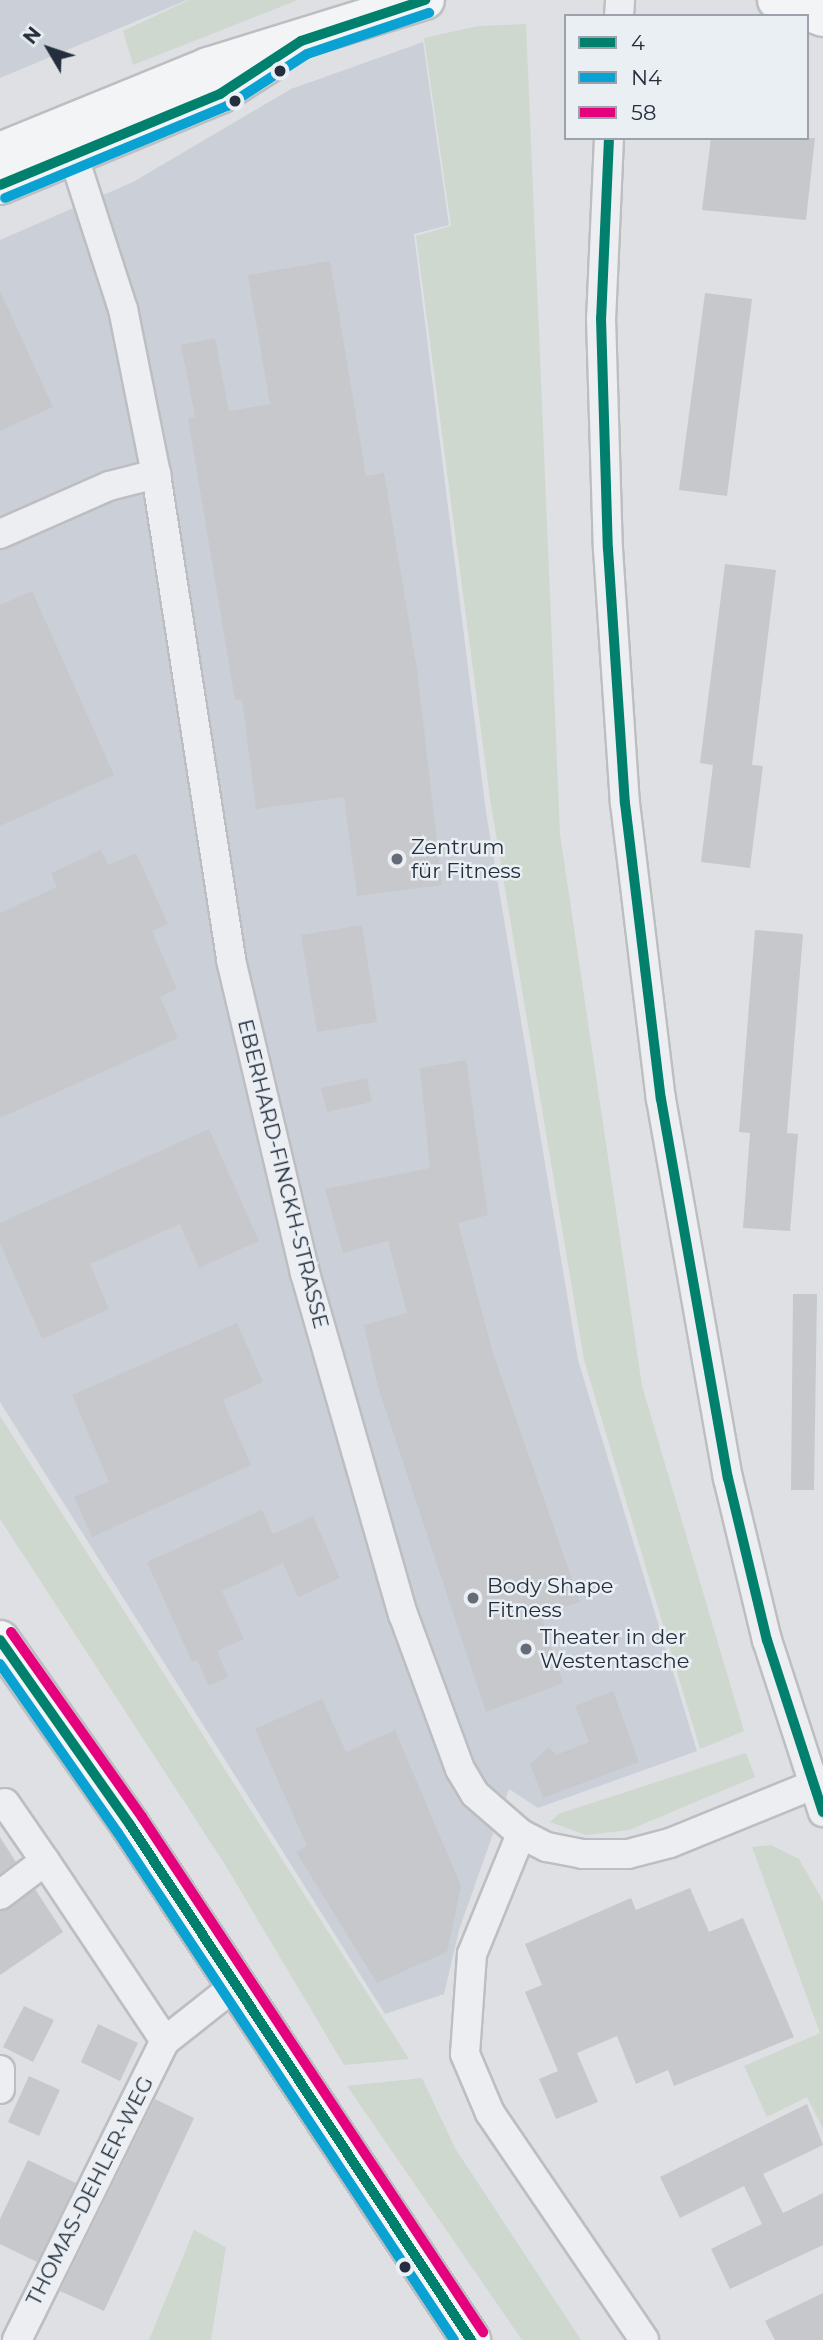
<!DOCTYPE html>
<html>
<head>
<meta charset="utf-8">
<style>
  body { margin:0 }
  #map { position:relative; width:823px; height:2340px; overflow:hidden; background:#dee0e3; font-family:Montserrat,sans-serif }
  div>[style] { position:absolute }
  .built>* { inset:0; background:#cbd0d8 }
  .green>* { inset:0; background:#cfd8ce }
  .building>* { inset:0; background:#c6c8cb }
  .roads { filter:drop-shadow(2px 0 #bcbec1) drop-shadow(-2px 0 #bcbec1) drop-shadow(0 2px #bcbec1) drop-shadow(0 -2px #bcbec1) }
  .street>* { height:28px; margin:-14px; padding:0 14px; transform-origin:14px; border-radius:14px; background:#edeef1 }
  .secondary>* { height:38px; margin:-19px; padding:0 19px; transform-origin:19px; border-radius:19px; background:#f2f4f5 }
  .bus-1>* { height:10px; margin:-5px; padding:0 5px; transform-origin:5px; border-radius:5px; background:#01806d }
  .bus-2>* { height:10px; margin:-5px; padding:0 5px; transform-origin:5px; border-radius:5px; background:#0aa2d2 }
  .bus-3>* { height:10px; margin:-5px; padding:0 5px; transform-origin:5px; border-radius:5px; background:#e5007d }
  .dots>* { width:19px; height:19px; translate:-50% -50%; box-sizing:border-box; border:4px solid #eaeff4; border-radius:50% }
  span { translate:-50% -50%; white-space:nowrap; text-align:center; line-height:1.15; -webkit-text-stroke:5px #eaeff4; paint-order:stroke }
  .poi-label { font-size:21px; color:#252e3d }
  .left { translate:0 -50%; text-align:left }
  .street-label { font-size:21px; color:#252e3d }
  .legend { position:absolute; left:564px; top:14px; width:245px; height:126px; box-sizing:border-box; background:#eaeff4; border:2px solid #9ba2ab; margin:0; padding:9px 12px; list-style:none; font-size:21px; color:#252e3d }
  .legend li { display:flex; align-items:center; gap:14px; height:35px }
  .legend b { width:35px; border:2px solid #9ba2ab }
  .north { position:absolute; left:14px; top:14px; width:70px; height:70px; -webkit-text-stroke:5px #eaeff4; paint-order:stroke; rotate:309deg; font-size:19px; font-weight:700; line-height:28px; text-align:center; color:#252e3d }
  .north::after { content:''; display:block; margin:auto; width:24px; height:32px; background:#252e3d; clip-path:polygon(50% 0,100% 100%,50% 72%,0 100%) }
</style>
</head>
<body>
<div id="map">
  <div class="built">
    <div style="clip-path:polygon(0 0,187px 0,0 78px)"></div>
    <div style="clip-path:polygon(423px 42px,449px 225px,414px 234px,486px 812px,578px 1360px,697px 1751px,538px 1808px,509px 1789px,459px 1930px,444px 1994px,385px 2014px,0 1402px,0 240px,133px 182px,291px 89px)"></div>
  </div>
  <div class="green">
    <div style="clip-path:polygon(189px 0,298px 0,133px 65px,123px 31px)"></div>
    <div style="clip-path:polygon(526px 24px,560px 834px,642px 1386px,744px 1731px,700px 1749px,584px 1360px,490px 799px,416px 236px,451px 226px,424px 38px,478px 26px)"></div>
    <div style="clip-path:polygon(0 1416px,409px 2059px,344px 2065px,224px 1863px,0 1519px)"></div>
    <div style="clip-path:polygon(746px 1753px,755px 1777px,629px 1830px,586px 1835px,550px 1822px,558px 1814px)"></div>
    <div style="clip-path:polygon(771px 1845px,799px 1859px,823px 1901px,823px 2129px,807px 2097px,767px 2117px,744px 2066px,820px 2033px,752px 1847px)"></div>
    <div style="clip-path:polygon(422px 2078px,455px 2148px,581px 2340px,522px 2340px,347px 2086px)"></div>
    <div style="clip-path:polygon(194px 2230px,226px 2247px,211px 2340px,149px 2340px)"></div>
  </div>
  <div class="building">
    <div style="clip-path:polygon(711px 138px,815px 138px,806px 220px,702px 210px)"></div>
    <div style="clip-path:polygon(330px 261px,366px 476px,384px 473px,417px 669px,442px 885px,357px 896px,344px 797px,256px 809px,242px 699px,235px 700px,188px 418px,195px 417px,181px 345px,215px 338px,229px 411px,270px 404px,248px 275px)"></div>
    <div style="clip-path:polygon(0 291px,53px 407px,0 431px)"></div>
    <div style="clip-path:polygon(705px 293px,752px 299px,727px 496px,679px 490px)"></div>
    <div style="clip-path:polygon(725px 564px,776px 570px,752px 765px,763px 766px,750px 868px,701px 862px,713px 765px,700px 763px)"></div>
    <div style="clip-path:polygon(32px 591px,114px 775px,0 826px,0 605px)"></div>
    <div style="clip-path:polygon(101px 850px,108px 865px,136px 853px,168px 924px,152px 931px,177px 989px,160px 997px,178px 1038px,0 1118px,0 913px,57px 887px,51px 873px)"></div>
    <div style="clip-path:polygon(362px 925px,377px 1022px,317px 1032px,301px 935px)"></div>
    <div style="clip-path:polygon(755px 930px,803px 934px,787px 1133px,798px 1134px,790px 1231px,743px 1228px,750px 1133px,739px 1132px)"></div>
    <div style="clip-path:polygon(466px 1060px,488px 1215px,458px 1223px,493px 1353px,580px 1602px,541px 1615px,563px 1683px,486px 1712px,378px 1387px,364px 1325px,407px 1313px,388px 1241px,343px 1253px,325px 1189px,430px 1168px,420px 1068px)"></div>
    <div style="clip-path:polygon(367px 1078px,372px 1102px,327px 1112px,321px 1088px)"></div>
    <div style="clip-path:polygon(209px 1129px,259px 1241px,199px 1268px,180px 1224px,90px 1264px,109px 1309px,42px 1339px,0 1243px,0 1223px)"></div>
    <div style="clip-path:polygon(793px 1294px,817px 1294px,814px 1490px,791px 1490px)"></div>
    <div style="clip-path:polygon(237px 1323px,263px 1382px,223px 1400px,251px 1465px,92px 1537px,74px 1497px,109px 1482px,72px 1395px)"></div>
    <div style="clip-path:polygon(262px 1510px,273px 1534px,313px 1516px,340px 1578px,298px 1597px,283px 1563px,222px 1591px,244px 1639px,217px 1651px,228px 1677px,209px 1686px,197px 1660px,192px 1662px,147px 1562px)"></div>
    <div style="clip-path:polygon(613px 1691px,639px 1762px,543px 1798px,530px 1764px,549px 1747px,556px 1755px,589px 1742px,575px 1706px)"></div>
    <div style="clip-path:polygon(322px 1699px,346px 1752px,395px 1730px,461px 1886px,447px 1952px,377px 1983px,296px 1852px,307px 1846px,255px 1729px)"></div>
    <div style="clip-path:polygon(0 1837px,16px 1862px,0 1874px)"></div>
    <div style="clip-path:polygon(690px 1888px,709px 1932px,743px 1918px,794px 2037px,674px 2086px,668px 2070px,636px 2084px,617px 2036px,577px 2053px,598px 2102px,556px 2119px,539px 2079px,558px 2071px,525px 1992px,542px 1985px,525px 1944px,631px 1898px,636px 1910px)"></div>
    <div style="clip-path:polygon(35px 1889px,63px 1932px,0 1975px,0 1911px)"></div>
    <div style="clip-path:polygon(24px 2006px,54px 2020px,33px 2062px,3px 2047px)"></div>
    <div style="clip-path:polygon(98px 2024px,138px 2043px,120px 2081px,81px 2062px)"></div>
    <div style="clip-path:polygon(29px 2076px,60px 2090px,39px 2136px,8px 2122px)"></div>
    <div style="clip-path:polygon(155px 2099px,194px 2118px,104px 2311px,60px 2291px)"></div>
    <div style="clip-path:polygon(807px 2104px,823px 2145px,763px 2174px,783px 2213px,823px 2193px,823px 2245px,730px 2289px,711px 2249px,762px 2224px,744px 2186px,680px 2218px,660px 2177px)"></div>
    <div style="clip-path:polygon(28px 2160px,76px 2183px,37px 2262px,0 2244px,0 2219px)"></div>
    <div style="clip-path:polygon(823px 2293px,823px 2340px,775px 2340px,765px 2321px)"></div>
  </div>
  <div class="roads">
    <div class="street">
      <div style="left:619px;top:16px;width:16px;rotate:-86deg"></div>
      <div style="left:67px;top:136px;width:182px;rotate:72.1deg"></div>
      <div style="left:123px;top:309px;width:168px;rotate:78.7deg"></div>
      <div style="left:156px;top:474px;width:492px;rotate:81.2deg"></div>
      <div style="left:231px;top:960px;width:322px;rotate:76.7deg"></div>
      <div style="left:305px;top:1273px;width:355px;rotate:74deg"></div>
      <div style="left:403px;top:1614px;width:165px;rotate:69.8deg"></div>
      <div style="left:460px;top:1769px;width:29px;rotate:59deg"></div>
      <div style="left:475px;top:1794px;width:61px;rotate:41deg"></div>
      <div style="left:521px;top:1834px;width:130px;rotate:112.2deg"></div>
      <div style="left:472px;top:1954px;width:100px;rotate:94deg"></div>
      <div style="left:465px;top:2054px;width:64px;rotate:67deg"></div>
      <div style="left:490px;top:2113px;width:274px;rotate:55.8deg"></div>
      <div style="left:609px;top:138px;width:180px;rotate:92.5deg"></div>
      <div style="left:601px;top:318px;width:231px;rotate:88.3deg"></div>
      <div style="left:608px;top:549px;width:255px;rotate:86.2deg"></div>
      <div style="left:625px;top:803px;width:298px;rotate:83.1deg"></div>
      <div style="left:661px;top:1099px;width:385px;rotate:80deg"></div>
      <div style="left:728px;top:1478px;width:167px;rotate:76.5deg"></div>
      <div style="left:767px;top:1640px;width:181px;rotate:72deg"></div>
      <div style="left:0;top:534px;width:119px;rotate:-23.8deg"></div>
      <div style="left:109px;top:486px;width:49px;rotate:-14.3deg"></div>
      <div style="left:5px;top:1803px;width:70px;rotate:55.4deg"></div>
      <div style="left:521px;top:1834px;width:29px;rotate:27deg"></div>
      <div style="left:547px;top:1847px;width:36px;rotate:11deg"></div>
      <div style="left:582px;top:1854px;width:46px"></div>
      <div style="left:628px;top:1854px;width:43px;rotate:-14.7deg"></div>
      <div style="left:670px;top:1843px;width:154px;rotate:-22.1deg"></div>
      <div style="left:0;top:1895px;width:56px;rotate:-37.1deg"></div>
      <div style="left:45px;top:1861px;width:216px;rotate:56.3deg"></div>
      <div style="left:0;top:2070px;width:19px;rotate:90deg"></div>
      <div style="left:17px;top:2340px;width:334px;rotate:-63.7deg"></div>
      <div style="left:165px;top:2041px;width:90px;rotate:-38.3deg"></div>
    </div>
    <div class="secondary">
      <div style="left:777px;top:0;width:49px;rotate:20.3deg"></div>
      <div style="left:0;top:152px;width:225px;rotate:-22.2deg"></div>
      <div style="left:208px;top:67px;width:227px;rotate:-17.2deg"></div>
      <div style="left:0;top:185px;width:238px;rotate:-22.5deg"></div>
      <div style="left:220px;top:94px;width:59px;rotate:-32.6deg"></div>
      <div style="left:0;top:1640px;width:226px;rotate:54.9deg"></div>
      <div style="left:130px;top:1825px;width:618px;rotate:56.49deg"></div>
    </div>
  </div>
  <div class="bus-1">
    <div style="left:609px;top:138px;width:180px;rotate:92.5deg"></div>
    <div style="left:601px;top:318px;width:231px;rotate:88.3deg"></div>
    <div style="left:608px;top:549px;width:255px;rotate:86.2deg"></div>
    <div style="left:625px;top:803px;width:298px;rotate:83.1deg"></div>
    <div style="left:661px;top:1099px;width:385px;rotate:80deg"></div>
    <div style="left:728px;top:1478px;width:167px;rotate:76.5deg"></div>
    <div style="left:767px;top:1640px;width:181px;rotate:72deg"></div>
    <div style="left:0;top:185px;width:238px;rotate:-22.5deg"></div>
    <div style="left:220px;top:94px;width:97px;rotate:-33.2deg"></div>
    <div style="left:301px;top:41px;width:131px;rotate:-18.3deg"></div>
    <div style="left:0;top:1640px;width:226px;rotate:54.9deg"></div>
    <div style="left:130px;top:1825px;width:618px;rotate:56.49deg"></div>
  </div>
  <div class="bus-2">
    <div style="left:5px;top:198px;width:240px;rotate:-22.5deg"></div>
    <div style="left:227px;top:106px;width:95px;rotate:-33deg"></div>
    <div style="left:307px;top:54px;width:129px;rotate:-18.6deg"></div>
    <div style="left:0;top:1664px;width:206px;rotate:55.1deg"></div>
    <div style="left:118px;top:1833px;width:608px;rotate:56.47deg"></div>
  </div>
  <div class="bus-3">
    <div style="left:11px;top:1632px;width:227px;rotate:54.7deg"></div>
    <div style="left:142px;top:1817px;width:618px;rotate:56.49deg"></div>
  </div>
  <div class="dots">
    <div style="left:280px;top:71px;background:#252e3d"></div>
    <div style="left:235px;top:101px;background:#252e3d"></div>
    <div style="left:397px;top:859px;background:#666c77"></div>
    <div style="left:473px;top:1598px;background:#666c77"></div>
    <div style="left:526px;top:1649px;background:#666c77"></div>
    <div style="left:405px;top:2267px;background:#252e3d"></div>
  </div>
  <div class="poi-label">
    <span class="left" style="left:411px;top:859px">Zentrum<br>für Fitness</span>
    <span class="left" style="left:487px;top:1598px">Body Shape<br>Fitness</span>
    <span class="left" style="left:540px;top:1649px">Theater in der<br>Westentasche</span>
  </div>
  <div class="street-label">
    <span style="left:283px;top:1174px;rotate:76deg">EBERHARD-FINCKH-STRASSE</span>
    <span style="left:90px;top:2191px;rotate:-63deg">THOMAS-DEHLER-WEG</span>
  </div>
  <ul class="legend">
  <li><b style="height:9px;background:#01806d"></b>4</li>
  <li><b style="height:9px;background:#0aa2d2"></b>N4</li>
  <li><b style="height:9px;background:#e5007d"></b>58</li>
  </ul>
  <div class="north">N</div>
</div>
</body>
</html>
